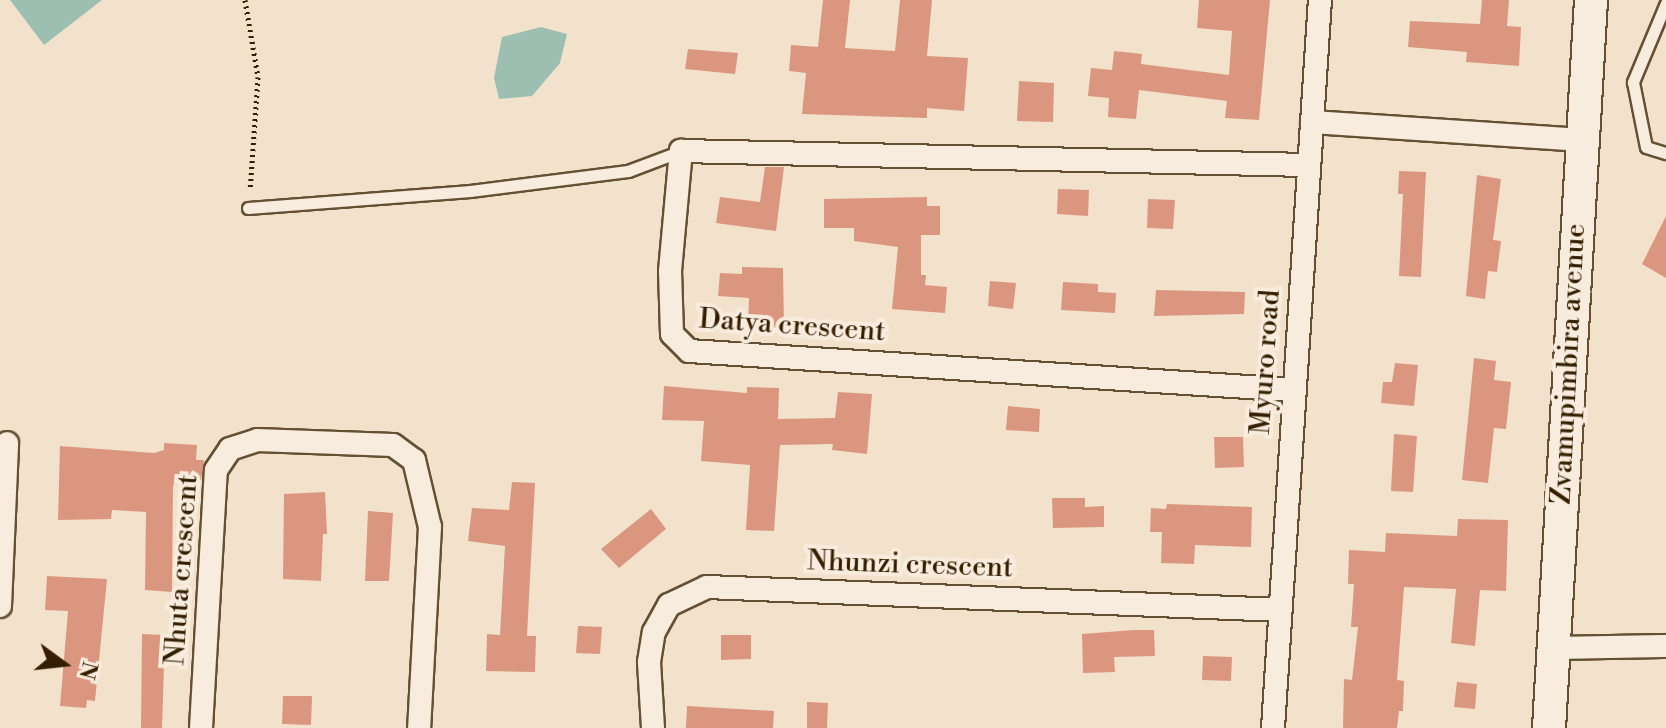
<!DOCTYPE html>
<html>
<head>
<meta charset="utf-8">
<style>
  body { margin:0 }
  #map { position:relative; width:1666px; height:728px; overflow:hidden; background:#f3e2cb; font-family:"Libre Bodoni",serif }
  div>[style] { position:absolute }
  .water>* { inset:0; background:#9cbfb2 }
  .building>* { inset:0; background:#db9680 }
  .path>* { height:5px; margin-top:-2.5px; transform-origin:0; background:repeating-linear-gradient(90deg,#361f00 0 2px,transparent 0 6px) }
  .roads { filter:drop-shadow(2px 0 #655033) drop-shadow(-2px 0 #655033) drop-shadow(0 2px #655033) drop-shadow(0 -2px #655033) }
  .lane>* { height:11px; margin:-5.5px; padding:0 5.5px; transform-origin:5.5px; border-radius:5.5px; background:#f7ecdd }
  .street>* { height:22px; margin:-11px; padding:0 11px; transform-origin:11px; border-radius:11px; background:#f7ecdd }
  .secondary>* { height:32px; margin:-16px; padding:0 16px; transform-origin:16px; border-radius:16px; background:#f7ecdd }
  span { translate:-50% -50%; white-space:nowrap; text-align:center; line-height:1.15; -webkit-text-stroke:8px #f7ecdd; paint-order:stroke }
  .street-label { font-size:28px; color:#361f00 }
  .north { position:absolute; left:24px; top:624px; width:80px; height:80px; -webkit-text-stroke:6px #f7ecdd; paint-order:stroke; rotate:105deg; font-size:22px; font-weight:700; line-height:32px; text-align:center; color:#361f00 }
  .north::after { content:''; display:block; margin:auto; width:28px; height:36px; background:#361f00; clip-path:polygon(50% 0,100% 100%,50% 72%,0 100%) }
</style>
</head>
<body>
<div id="map">
  <div class="water">
    <div style="clip-path:polygon(10px 0,102px 0,44px 45px)"></div>
    <div style="clip-path:polygon(541px 27px,567px 34px,560px 63px,532px 96px,499px 99px,494px 78px,502px 37px)"></div>
  </div>
  <div class="building">
    <div style="clip-path:polygon(823px 0,850px 0,845px 48px,895px 51px,900px 0,932px 0,927px 56px,968px 58px,964px 111px,927px 108px,927px 118px,802px 114px,806px 73px,789px 71px,791px 45px,818px 47px)"></div>
    <div style="clip-path:polygon(1199px 0,1270px 0,1259px 120px,1225px 118px,1227px 101px,1139px 90px,1136px 119px,1108px 117px,1109px 98px,1088px 96px,1091px 68px,1112px 70px,1114px 51px,1142px 54px,1141px 64px,1229px 75px,1232px 31px,1197px 28px)"></div>
    <div style="clip-path:polygon(1482px 0,1509px 0,1507px 26px,1521px 27px,1519px 66px,1466px 62px,1467px 52px,1408px 47px,1410px 21px,1480px 24px)"></div>
    <div style="clip-path:polygon(688px 49px,738px 53px,735px 74px,685px 69px)"></div>
    <div style="clip-path:polygon(1019px 81px,1054px 83px,1053px 122px,1017px 121px)"></div>
    <div style="clip-path:polygon(765px 167px,784px 167px,776px 231px,716px 223px,720px 197px,760px 202px)"></div>
    <div style="clip-path:polygon(1399px 171px,1426px 172px,1421px 277px,1399px 276px,1403px 194px,1398px 194px)"></div>
    <div style="clip-path:polygon(1477px 175px,1501px 179px,1493px 240px,1501px 241px,1497px 272px,1488px 271px,1485px 299px,1466px 296px)"></div>
    <div style="clip-path:polygon(1058px 189px,1089px 190px,1088px 216px,1057px 214px)"></div>
    <div style="clip-path:polygon(927px 197px,927px 206px,940px 206px,940px 235px,921px 235px,921px 275px,926px 275px,925px 285px,947px 287px,945px 313px,892px 309px,898px 247px,854px 241px,854px 228px,824px 228px,824px 199px)"></div>
    <div style="clip-path:polygon(1148px 199px,1175px 200px,1173px 229px,1147px 228px)"></div>
    <div style="clip-path:polygon(1666px 216px,1666px 278px,1642px 264px)"></div>
    <div style="clip-path:polygon(742px 267px,783px 268px,784px 328px,748px 327px,749px 298px,718px 296px,720px 273px,742px 274px)"></div>
    <div style="clip-path:polygon(990px 281px,1016px 283px,1013px 309px,988px 306px)"></div>
    <div style="clip-path:polygon(1063px 282px,1098px 284px,1098px 292px,1116px 293px,1115px 313px,1061px 310px)"></div>
    <div style="clip-path:polygon(1156px 290px,1245px 292px,1244px 314px,1154px 316px)"></div>
    <div style="clip-path:polygon(1474px 358px,1496px 361px,1494px 380px,1511px 382px,1506px 429px,1494px 428px,1488px 483px,1462px 480px)"></div>
    <div style="clip-path:polygon(1395px 363px,1418px 365px,1414px 406px,1381px 403px,1383px 382px,1392px 382px)"></div>
    <div style="clip-path:polygon(664px 386px,747px 393px,747px 387px,779px 388px,778px 419px,835px 418px,838px 392px,872px 394px,867px 454px,832px 450px,833px 444px,780px 445px,774px 531px,746px 530px,750px 465px,701px 461px,704px 421px,662px 420px)"></div>
    <div style="clip-path:polygon(1008px 406px,1040px 409px,1039px 432px,1006px 430px)"></div>
    <div style="clip-path:polygon(1394px 434px,1417px 436px,1413px 492px,1391px 491px)"></div>
    <div style="clip-path:polygon(1214px 437px,1243px 437px,1244px 467px,1215px 468px)"></div>
    <div style="clip-path:polygon(164px 443px,197px 445px,196px 460px,204px 460px,201px 480px,175px 479px,173px 487px,172px 592px,145px 590px,146px 512px,112px 510px,111px 519px,58px 520px,60px 446px,154px 453px,164px 450px)"></div>
    <div style="clip-path:polygon(512px 482px,535px 483px,527px 636px,536px 636px,535px 672px,486px 671px,487px 634px,500px 635px,505px 546px,468px 541px,472px 508px,509px 510px)"></div>
    <div style="clip-path:polygon(325px 492px,327px 534px,323px 534px,321px 581px,283px 579px,284px 494px)"></div>
    <div style="clip-path:polygon(1052px 498px,1085px 498px,1085px 507px,1104px 506px,1104px 527px,1053px 528px)"></div>
    <div style="clip-path:polygon(1167px 504px,1252px 507px,1251px 547px,1195px 545px,1194px 564px,1161px 563px,1162px 532px,1150px 532px,1151px 508px,1166px 509px)"></div>
    <div style="clip-path:polygon(651px 509px,666px 529px,619px 568px,601px 549px)"></div>
    <div style="clip-path:polygon(368px 511px,393px 513px,389px 581px,365px 581px)"></div>
    <div style="clip-path:polygon(1458px 519px,1508px 520px,1506px 591px,1480px 590px,1475px 646px,1451px 643px,1456px 589px,1404px 587px,1397px 680px,1404px 681px,1403px 711px,1399px 711px,1397px 728px,1343px 728px,1344px 679px,1352px 680px,1358px 627px,1351px 627px,1354px 584px,1348px 584px,1349px 550px,1385px 552px,1386px 533px,1457px 536px)"></div>
    <div style="clip-path:polygon(47px 576px,107px 579px,95px 701px,87px 700px,86px 708px,60px 706px,68px 611px,45px 610px)"></div>
    <div style="clip-path:polygon(578px 626px,602px 627px,600px 654px,576px 653px)"></div>
    <div style="clip-path:polygon(1134px 630px,1154px 630px,1155px 656px,1114px 657px,1115px 672px,1083px 673px,1082px 634px)"></div>
    <div style="clip-path:polygon(142px 634px,165px 635px,162px 728px,141px 728px)"></div>
    <div style="clip-path:polygon(721px 635px,751px 635px,751px 659px,721px 660px)"></div>
    <div style="clip-path:polygon(1203px 656px,1232px 657px,1231px 681px,1202px 680px)"></div>
    <div style="clip-path:polygon(1457px 682px,1477px 684px,1475px 709px,1454px 707px)"></div>
    <div style="clip-path:polygon(283px 696px,312px 696px,311px 725px,282px 724px)"></div>
    <div style="clip-path:polygon(807px 702px,828px 703px,827px 728px,807px 728px)"></div>
    <div style="clip-path:polygon(687px 706px,774px 711px,773px 728px,686px 728px)"></div>
  </div>
  <div class="path">
    <div style="left:245px;top:0;width:78px;rotate:80.4deg"></div>
    <div style="left:258px;top:77px;width:113px;rotate:94deg"></div>
  </div>
  <div class="roads">
    <div class="lane">
      <div style="left:1666px;top:3px;width:86px;rotate:112.7deg"></div>
      <div style="left:1633px;top:82px;width:66px;rotate:78.7deg"></div>
      <div style="left:1646px;top:147px;width:21px;rotate:17deg"></div>
      <div style="left:248px;top:208px;width:223px;rotate:-4.4deg"></div>
      <div style="left:470px;top:191px;width:159px;rotate:-7.2deg"></div>
      <div style="left:628px;top:171px;width:57px;rotate:-20.7deg"></div>
    </div>
    <div class="street">
      <div style="left:1312px;top:122px;width:271px;rotate:3.8deg"></div>
      <div style="left:1294px;top:390px;width:606px;rotate:-176.31deg"></div>
      <div style="left:689px;top:351px;width:24px;rotate:-135deg"></div>
      <div style="left:672px;top:334px;width:63px;rotate:-91.8deg"></div>
      <div style="left:670px;top:271px;width:121px;rotate:-84.8deg"></div>
      <div style="left:681px;top:151px;width:628px;rotate:1.28deg"></div>
      <div style="left:0;top:606px;width:163px;rotate:-87.5deg"></div>
      <div style="left:1552px;top:648px;width:114px;rotate:-1deg"></div>
      <div style="left:201px;top:728px;width:258px;rotate:-86.7deg"></div>
      <div style="left:216px;top:470px;width:25px;rotate:-56deg"></div>
      <div style="left:230px;top:449px;width:28px;rotate:-18deg"></div>
      <div style="left:257px;top:440px;width:136px;rotate:2.1deg"></div>
      <div style="left:393px;top:445px;width:26px;rotate:36deg"></div>
      <div style="left:414px;top:460px;width:69px;rotate:76.6deg"></div>
      <div style="left:430px;top:527px;width:201px;rotate:93.1deg"></div>
      <div style="left:653px;top:728px;width:66px;rotate:-93.5deg"></div>
      <div style="left:649px;top:662px;width:30px;rotate:-81deg"></div>
      <div style="left:654px;top:632px;width:31px;rotate:-61deg"></div>
      <div style="left:669px;top:605px;width:42px;rotate:-25.3deg"></div>
      <div style="left:707px;top:587px;width:574px;rotate:2.29deg"></div>
      <div style="left:1273px;top:728px;width:730px;rotate:-86.31deg"></div>
    </div>
    <div class="secondary">
      <div style="left:1549px;top:728px;width:729px;rotate:-86.7deg"></div>
    </div>
  </div>
  <div class="street-label">
    <span style="left:792px;top:326px;rotate:4deg">Datya crescent</span>
    <span style="left:1266px;top:362px;rotate:-86deg">Myuro road</span>
    <span style="left:1569px;top:364px;rotate:-87deg">Zvamupimbira avenue</span>
    <span style="left:910px;top:565px;rotate:2deg">Nhunzi crescent</span>
    <span style="left:182px;top:570px;rotate:-86deg">Nhuta crescent</span>
  </div>
  <div class="north">N</div>
</div>
</body>
</html>
